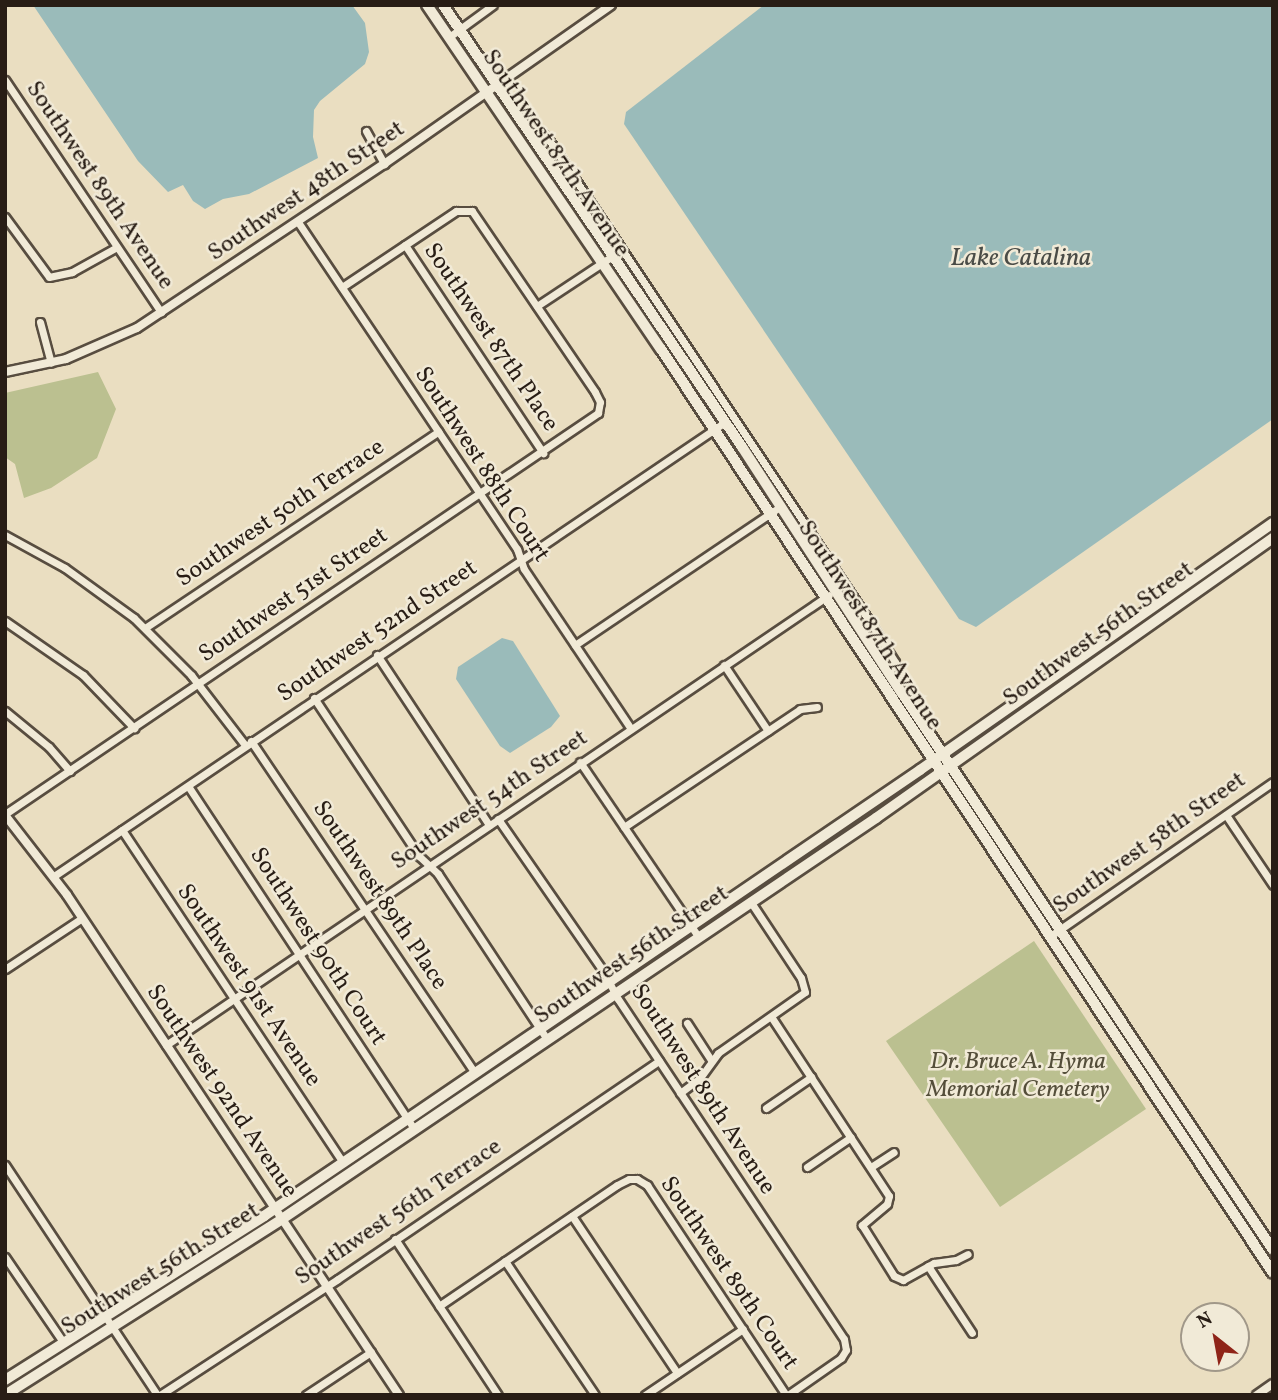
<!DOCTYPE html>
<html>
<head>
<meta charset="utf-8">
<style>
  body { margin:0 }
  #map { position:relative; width:1278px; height:1400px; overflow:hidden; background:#eadec1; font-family:Vollkorn,serif }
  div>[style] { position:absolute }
  .green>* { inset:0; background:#bbc090 }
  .water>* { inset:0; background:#9abbba }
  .roads { filter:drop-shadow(2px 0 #584d40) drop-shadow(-2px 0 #584d40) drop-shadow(0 2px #584d40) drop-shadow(0 -2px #584d40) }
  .minor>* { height:7px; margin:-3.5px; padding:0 3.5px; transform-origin:3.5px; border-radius:3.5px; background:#f1ead7 }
  .tertiary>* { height:8px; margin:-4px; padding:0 4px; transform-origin:4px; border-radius:4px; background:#f1ead7 }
  .secondary>* { height:10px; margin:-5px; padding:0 5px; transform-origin:5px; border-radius:5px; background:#f1ead7 }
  span { translate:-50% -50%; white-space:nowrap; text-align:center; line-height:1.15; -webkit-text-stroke:5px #f1ead7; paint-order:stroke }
  .street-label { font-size:24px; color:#281d15 }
  .park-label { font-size:24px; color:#544e3a; font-style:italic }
  .water-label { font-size:26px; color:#4a4c47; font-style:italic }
  .frame { position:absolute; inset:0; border:7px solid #281d15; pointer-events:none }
  .north { position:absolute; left:1180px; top:1302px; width:70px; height:70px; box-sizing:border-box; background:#f1ead7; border:2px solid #a19889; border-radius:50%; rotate:329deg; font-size:19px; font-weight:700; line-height:28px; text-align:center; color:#281d15 }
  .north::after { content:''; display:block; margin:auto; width:24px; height:32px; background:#8f2418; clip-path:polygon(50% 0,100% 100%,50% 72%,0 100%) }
</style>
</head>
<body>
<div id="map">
  <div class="green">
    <div style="clip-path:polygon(98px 372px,116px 409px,97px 458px,51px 488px,24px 498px,15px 464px,5px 457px,5px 393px)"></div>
    <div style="clip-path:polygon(1034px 941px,1146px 1109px,1000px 1207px,886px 1041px)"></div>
  </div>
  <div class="water">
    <div style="clip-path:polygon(33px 5px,352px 5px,365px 23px,369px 52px,365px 64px,320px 101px,314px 110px,313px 137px,318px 158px,249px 194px,223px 199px,205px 209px,193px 201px,183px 185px,168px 192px,138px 161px)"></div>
    <div style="clip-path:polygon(764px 5px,1273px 5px,1273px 419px,976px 627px,959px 619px,624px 124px,626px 112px)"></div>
    <div style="clip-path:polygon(502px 638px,513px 641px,560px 716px,551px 727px,510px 753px,500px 746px,456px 679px,458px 667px)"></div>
  </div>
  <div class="roads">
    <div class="minor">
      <div style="left:449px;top:37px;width:54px;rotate:-36deg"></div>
      <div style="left:5px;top:80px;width:280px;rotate:56.1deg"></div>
      <div style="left:366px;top:131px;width:38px;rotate:61deg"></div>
      <div style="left:532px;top:132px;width:11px;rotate:10deg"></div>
      <div style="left:543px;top:134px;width:8px;rotate:45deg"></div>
      <div style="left:549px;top:140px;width:579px;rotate:56.34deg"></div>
      <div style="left:870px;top:622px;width:47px;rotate:58deg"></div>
      <div style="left:895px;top:662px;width:13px;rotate:119deg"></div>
      <div style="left:5px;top:217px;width:74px;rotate:53.7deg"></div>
      <div style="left:49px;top:277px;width:24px;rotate:-12deg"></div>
      <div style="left:72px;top:272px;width:51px;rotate:-29.1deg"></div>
      <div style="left:298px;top:222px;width:394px;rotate:56.2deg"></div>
      <div style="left:517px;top:549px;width:21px;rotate:71deg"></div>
      <div style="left:524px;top:569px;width:192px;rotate:56.2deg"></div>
      <div style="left:405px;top:245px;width:250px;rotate:56.4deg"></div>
      <div style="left:537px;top:306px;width:92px;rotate:-33.5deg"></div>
      <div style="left:40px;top:322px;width:42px;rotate:75deg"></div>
      <div style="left:5px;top:535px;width:68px;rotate:28.8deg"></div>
      <div style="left:65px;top:568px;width:85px;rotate:35.9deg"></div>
      <div style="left:134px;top:618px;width:81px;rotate:45deg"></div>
      <div style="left:191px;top:675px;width:88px;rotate:52.4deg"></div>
      <div style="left:5px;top:621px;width:95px;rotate:34.7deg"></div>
      <div style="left:83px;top:675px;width:74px;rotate:46.1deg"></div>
      <div style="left:145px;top:628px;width:353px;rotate:-33.8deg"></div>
      <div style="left:575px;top:645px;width:249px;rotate:-34deg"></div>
      <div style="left:377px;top:655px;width:204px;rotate:56.6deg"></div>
      <div style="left:724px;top:665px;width:79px;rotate:56.3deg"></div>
      <div style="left:314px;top:698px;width:190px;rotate:56.4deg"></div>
      <div style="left:419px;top:856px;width:26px;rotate:43deg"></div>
      <div style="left:438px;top:874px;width:198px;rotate:56.6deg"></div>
      <div style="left:5px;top:711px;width:57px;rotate:39.3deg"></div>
      <div style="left:49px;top:747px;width:32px;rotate:49deg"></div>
      <div style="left:251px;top:741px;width:400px;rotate:56deg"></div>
      <div style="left:580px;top:762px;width:210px;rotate:55.9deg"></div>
      <div style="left:188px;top:786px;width:411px;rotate:56.6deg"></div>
      <div style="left:5px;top:814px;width:716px;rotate:-34.07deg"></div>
      <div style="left:598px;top:413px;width:11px;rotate:-80deg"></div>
      <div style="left:600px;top:402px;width:11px;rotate:-117deg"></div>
      <div style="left:595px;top:392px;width:219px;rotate:-124.2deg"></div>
      <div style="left:472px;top:211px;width:16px;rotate:180deg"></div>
      <div style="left:456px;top:211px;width:137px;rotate:146.3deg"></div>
      <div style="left:1226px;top:815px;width:84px;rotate:56.1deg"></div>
      <div style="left:498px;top:819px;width:186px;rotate:55.3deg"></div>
      <div style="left:604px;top:972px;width:30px;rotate:63deg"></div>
      <div style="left:618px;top:999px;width:408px;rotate:56.4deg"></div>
      <div style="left:844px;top:1339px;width:11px;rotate:80deg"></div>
      <div style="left:846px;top:1350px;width:9px;rotate:122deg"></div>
      <div style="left:841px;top:1358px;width:65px;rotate:145.1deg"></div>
      <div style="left:624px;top:827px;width:212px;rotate:-33.8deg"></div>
      <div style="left:800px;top:709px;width:17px;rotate:-7deg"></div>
      <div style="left:122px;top:830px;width:400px;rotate:56.4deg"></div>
      <div style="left:54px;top:876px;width:810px;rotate:-34.08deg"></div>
      <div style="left:1049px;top:937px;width:272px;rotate:-34.7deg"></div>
      <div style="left:5px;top:969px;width:92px;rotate:-33.5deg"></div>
      <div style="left:772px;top:1018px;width:213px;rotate:56.7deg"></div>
      <div style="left:889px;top:1196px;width:8px;rotate:104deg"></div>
      <div style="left:887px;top:1204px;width:33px;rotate:140deg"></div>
      <div style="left:862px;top:1225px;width:60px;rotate:57.9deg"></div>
      <div style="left:894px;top:1276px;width:10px;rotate:24deg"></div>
      <div style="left:903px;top:1280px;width:35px;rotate:-29deg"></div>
      <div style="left:934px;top:1263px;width:22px;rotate:-8deg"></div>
      <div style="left:956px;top:1260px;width:13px;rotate:-27deg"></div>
      <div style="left:687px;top:1023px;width:44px;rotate:57deg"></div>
      <div style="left:166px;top:1045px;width:801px;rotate:-34.17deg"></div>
      <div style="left:680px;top:1093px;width:25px;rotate:-37deg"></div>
      <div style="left:700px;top:1078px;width:31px;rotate:-54deg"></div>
      <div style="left:718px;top:1053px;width:106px;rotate:-35deg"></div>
      <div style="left:805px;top:992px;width:15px;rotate:-106deg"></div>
      <div style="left:801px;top:978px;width:92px;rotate:-123.5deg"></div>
      <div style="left:766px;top:1108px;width:55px;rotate:-34.6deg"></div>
      <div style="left:5px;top:1165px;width:276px;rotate:56.5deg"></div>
      <div style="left:807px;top:1167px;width:53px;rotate:-34.3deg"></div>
      <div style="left:871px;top:1167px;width:27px;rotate:-33deg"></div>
      <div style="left:572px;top:1216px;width:189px;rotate:56.2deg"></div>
      <div style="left:395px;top:1239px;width:187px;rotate:56.6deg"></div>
      <div style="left:5px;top:1257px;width:103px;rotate:55.7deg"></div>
      <div style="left:505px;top:1261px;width:161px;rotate:56.1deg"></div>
      <div style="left:928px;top:1266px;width:80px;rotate:56.7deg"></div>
      <div style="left:439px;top:1306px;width:215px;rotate:-34.2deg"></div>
      <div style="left:617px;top:1185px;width:13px;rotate:-27deg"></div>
      <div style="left:629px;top:1179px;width:8px"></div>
      <div style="left:637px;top:1179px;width:12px;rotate:31deg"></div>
      <div style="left:647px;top:1185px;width:252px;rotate:56.5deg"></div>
      <div style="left:160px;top:1395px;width:212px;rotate:-33.1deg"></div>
      <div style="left:338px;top:1279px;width:388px;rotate:-34.2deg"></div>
      <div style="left:306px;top:1395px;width:78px;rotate:-33.5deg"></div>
      <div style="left:645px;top:1395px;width:118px;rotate:-34deg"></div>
    </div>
    <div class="tertiary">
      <div style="left:5px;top:372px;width:62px;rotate:-12deg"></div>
      <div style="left:66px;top:359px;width:77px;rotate:-23.6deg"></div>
      <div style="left:137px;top:328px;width:296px;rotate:-33.6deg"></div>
      <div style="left:384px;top:164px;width:277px;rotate:-35deg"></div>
      <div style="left:5px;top:815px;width:101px;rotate:52.2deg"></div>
      <div style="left:67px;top:895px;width:600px;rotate:56.42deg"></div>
      <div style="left:1257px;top:1395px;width:19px;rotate:-35deg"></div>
    </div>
    <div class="secondary">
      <div style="left:427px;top:5px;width:416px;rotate:55.8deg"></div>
      <div style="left:661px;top:349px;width:1108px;rotate:56.48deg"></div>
      <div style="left:443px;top:5px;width:534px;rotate:55.92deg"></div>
      <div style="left:742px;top:447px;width:293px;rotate:57deg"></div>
      <div style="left:902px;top:693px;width:669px;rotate:56.33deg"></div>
      <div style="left:5px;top:1380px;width:307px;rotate:-32.3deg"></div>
      <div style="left:264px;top:1216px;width:174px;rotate:-34deg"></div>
      <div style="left:408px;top:1119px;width:620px;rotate:-34.28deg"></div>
      <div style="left:920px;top:770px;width:431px;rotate:-35deg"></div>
      <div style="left:5px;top:1395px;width:328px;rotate:-32.4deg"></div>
      <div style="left:282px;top:1219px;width:717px;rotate:-34.02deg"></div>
      <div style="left:876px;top:818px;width:486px;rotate:-35.2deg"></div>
    </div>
  </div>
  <div class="street-label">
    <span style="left:555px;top:154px;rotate:56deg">Southwest 87th Avenue</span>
    <span style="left:99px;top:186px;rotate:56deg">Southwest 89th Avenue</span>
    <span style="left:307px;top:192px;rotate:-34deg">Southwest 48th Street</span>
    <span style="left:490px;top:338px;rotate:56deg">Southwest 87th Place</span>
    <span style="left:481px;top:465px;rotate:57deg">Southwest 88th Court</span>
    <span style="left:281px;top:514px;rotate:-34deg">Southwest 50th Terrace</span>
    <span style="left:294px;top:596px;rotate:-34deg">Southwest 51st Street</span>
    <span style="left:869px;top:626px;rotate:57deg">Southwest 87th Avenue</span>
    <span style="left:378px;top:632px;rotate:-34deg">Southwest 52nd Street</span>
    <span style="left:1099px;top:635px;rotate:-36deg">Southwest 56th Street</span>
    <span style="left:490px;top:801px;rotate:-34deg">Southwest 54th Street</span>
    <span style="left:1150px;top:844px;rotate:-35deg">Southwest 58th Street</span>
    <span style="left:379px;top:896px;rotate:56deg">Southwest 89th Place</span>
    <span style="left:317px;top:947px;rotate:57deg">Southwest 90th Court</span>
    <span style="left:632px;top:956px;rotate:-34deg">Southwest 56th Street</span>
    <span style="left:248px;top:986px;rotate:56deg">Southwest 91st Avenue</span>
    <span style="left:702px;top:1090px;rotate:57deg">Southwest 89th Avenue</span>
    <span style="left:221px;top:1092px;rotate:56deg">Southwest 92nd Avenue</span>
    <span style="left:399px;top:1213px;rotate:-34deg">Southwest 56th Terrace</span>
    <span style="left:161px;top:1270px;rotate:-32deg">Southwest 56th Street</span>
    <span style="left:728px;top:1274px;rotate:56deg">Southwest 89th Court</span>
  </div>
  <div class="park-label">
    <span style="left:1018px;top:1077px">Dr. Bruce A. Hyma<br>Memorial Cemetery</span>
  </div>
  <div class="water-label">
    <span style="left:1021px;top:259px">Lake Catalina</span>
  </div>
  <div class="frame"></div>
  <div class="north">N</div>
</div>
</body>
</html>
